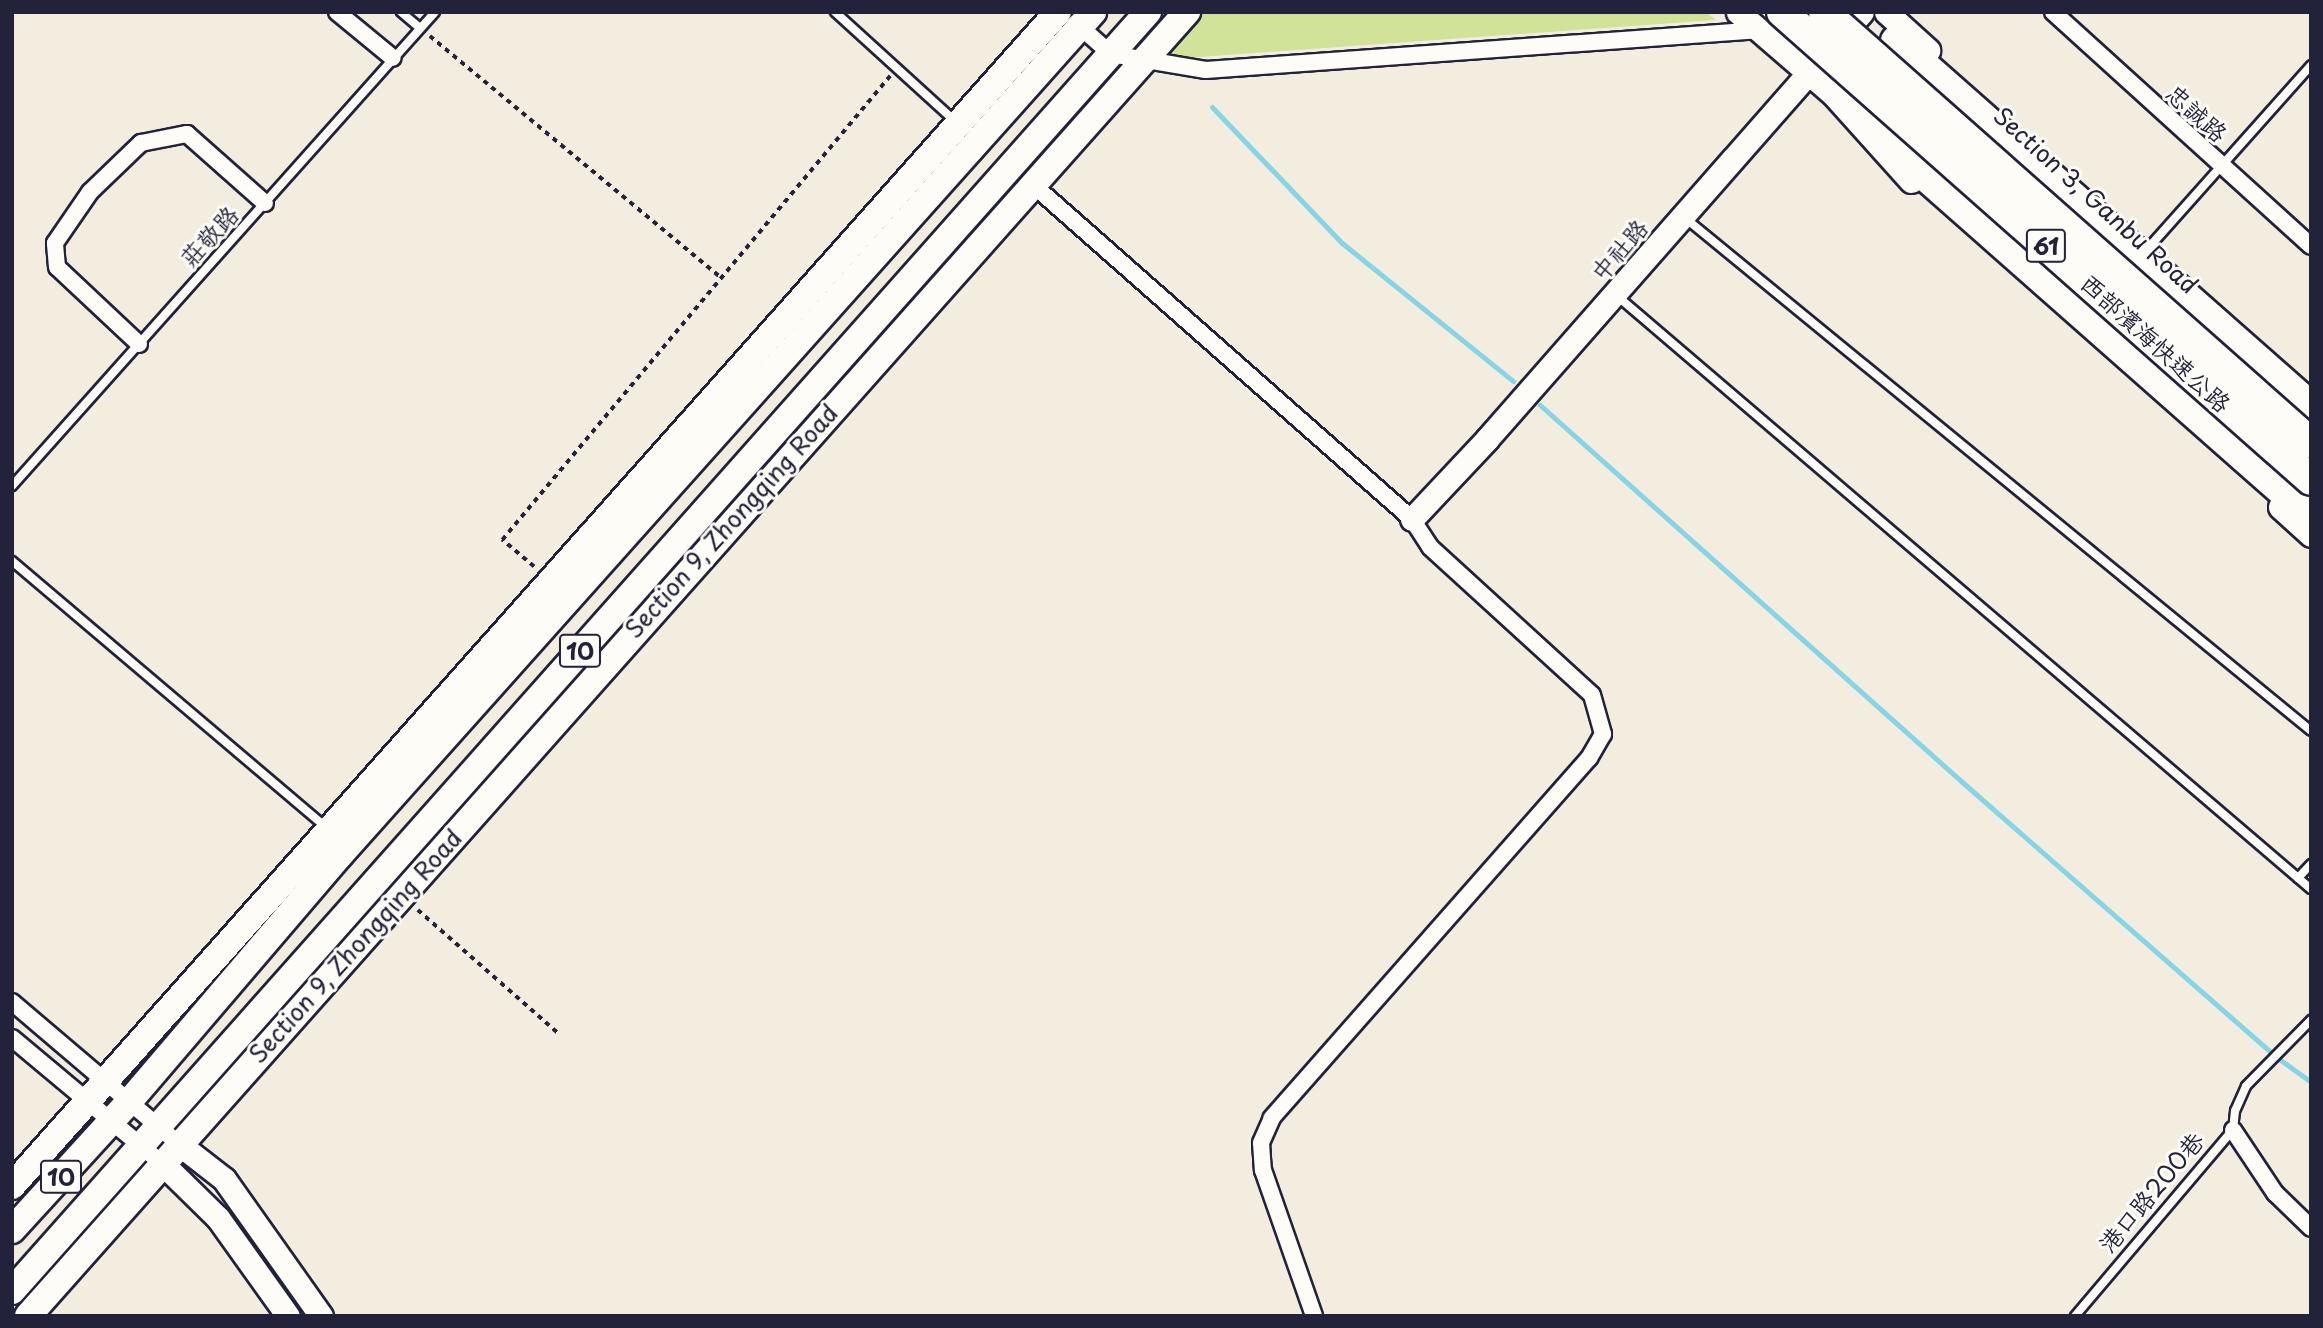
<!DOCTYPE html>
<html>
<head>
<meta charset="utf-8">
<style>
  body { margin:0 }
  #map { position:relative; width:2323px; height:1328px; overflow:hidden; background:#f3eddf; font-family:"Playpen Sans","LXGW WenKai TC",sans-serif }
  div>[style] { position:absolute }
  .green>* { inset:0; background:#d1e398 }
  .stream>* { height:5px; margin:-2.5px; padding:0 2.5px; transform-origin:2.5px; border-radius:2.5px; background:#88d4e7 }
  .path>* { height:3.5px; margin-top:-1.75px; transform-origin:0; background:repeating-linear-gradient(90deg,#22223b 0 5px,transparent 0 10px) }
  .roads { filter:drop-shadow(2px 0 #22223b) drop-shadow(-2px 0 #22223b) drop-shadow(0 2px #22223b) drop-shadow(0 -2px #22223b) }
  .lane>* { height:8px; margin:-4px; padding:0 4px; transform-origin:4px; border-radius:4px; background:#fdfcf7 }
  .street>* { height:16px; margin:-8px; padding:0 8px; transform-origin:8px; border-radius:8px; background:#fdfcf7 }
  .secondary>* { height:23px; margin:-11.5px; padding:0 11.5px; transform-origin:11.5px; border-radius:11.5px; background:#fdfcf7 }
  .primary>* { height:26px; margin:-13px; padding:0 13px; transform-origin:13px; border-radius:13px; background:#fdfcf7 }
  .highway>* { height:30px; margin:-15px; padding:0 15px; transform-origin:15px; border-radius:15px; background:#fdfcf7 }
  .bridges { filter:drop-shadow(2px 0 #22223b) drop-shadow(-2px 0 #22223b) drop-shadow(0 2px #22223b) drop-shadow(0 -2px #22223b) }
  .highway-bridge>* { height:30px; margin:-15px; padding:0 15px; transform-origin:15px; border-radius:15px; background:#fdfcf7 }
  span { translate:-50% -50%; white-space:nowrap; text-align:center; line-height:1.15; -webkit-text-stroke:6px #fdfcf7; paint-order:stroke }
  .shield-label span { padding:2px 5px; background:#fdfcf7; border:2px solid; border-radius:5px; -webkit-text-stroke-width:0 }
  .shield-label { font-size:23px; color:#22223b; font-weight:700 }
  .street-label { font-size:24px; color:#22223b }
  .frame { position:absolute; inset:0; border:14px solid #22223b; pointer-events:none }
</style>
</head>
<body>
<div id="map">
  <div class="green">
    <div style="clip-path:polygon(1201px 12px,1706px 12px,1716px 20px,1158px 60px)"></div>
  </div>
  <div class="stream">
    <div style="left:1212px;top:107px;width:188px;rotate:46.3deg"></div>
    <div style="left:1342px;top:243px;width:220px;rotate:38.9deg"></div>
    <div style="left:1540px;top:405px;width:564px;rotate:41.77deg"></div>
    <div style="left:1961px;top:781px;width:417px;rotate:41.2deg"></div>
    <div style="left:2275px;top:1056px;width:44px;rotate:35.8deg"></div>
  </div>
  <div class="path">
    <div style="left:430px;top:36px;width:376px;rotate:39.7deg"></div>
    <div style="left:534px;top:567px;width:42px;rotate:-139.8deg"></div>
    <div style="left:502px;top:540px;width:605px;rotate:-50.1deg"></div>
    <div style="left:418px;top:910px;width:186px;rotate:41.3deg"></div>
  </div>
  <div class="roads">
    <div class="lane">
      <div style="left:401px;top:12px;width:25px;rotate:40deg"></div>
      <div style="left:835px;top:12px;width:164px;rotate:42.3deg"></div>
      <div style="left:1685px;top:218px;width:809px;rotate:39.33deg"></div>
      <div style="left:2150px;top:246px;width:242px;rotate:-48.3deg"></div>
      <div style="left:1616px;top:295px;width:914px;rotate:40.52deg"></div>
      <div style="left:12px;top:486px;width:635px;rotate:-48.25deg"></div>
      <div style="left:12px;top:561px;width:412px;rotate:40.3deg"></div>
      <div style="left:2298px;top:878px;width:19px;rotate:-47deg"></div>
      <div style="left:2075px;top:1316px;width:244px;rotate:-49.7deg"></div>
      <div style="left:2233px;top:1130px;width:19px;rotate:-84deg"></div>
      <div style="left:2235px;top:1111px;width:27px;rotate:-66deg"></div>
      <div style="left:2246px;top:1086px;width:93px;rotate:-45.4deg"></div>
    </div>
    <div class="street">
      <div style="left:337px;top:12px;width:72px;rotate:39.4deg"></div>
      <div style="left:2053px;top:12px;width:348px;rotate:42.2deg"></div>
      <div style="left:1076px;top:23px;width:47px;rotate:41.5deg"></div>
      <div style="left:1111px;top:54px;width:96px;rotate:9.6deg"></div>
      <div style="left:1206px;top:70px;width:556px;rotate:-4.12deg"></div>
      <div style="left:1031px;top:183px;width:508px;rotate:41.41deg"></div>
      <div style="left:1412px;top:519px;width:33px;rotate:57deg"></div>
      <div style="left:1430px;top:547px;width:219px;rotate:42.4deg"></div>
      <div style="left:1592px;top:695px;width:41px;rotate:74.2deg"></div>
      <div style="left:1603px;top:734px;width:28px;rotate:120deg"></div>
      <div style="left:1589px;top:758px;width:480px;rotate:131.4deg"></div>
      <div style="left:1272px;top:1118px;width:27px;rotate:114deg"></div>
      <div style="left:1261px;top:1143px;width:27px;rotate:86deg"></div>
      <div style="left:1263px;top:1170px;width:155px;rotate:70.7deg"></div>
      <div style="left:139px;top:344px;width:112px;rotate:-136.8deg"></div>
      <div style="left:57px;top:267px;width:24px;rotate:-95deg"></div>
      <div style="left:55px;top:243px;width:62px;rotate:-55.5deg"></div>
      <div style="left:90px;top:192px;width:71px;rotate:-43.9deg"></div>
      <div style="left:141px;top:143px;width:47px;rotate:-11.1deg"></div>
      <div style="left:187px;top:134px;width:104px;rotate:41.5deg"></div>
      <div style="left:12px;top:1002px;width:219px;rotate:40.4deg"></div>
      <div style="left:12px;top:1038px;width:198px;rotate:39.9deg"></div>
      <div style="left:2233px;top:1130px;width:76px;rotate:56.3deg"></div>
      <div style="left:2275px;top:1193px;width:50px;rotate:44.2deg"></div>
    </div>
    <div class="secondary">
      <div style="left:1738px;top:12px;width:125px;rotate:40.8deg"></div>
      <div style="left:1833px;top:94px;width:117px;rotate:48.1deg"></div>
      <div style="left:1886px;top:12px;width:57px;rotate:42.1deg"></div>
      <div style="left:1853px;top:107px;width:91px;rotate:34.7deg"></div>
      <div style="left:2280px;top:507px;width:42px;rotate:42.1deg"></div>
      <div style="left:1412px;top:519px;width:110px;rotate:-46.8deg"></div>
      <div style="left:1487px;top:439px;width:568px;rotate:-48.71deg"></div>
      <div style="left:179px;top:1144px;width:57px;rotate:37.9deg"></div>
      <div style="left:224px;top:1179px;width:168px;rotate:54.7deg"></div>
      <div style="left:164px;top:1165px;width:76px;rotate:44.5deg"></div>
      <div style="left:218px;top:1218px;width:120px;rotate:54.5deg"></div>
    </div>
    <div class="primary">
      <div style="left:12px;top:1186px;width:1572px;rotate:-48.3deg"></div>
      <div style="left:12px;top:1230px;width:172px;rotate:-47.6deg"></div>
      <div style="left:128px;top:1103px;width:325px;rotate:-49.5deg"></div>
      <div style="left:339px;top:856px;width:1132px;rotate:-48.22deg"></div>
      <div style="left:12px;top:1291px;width:1711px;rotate:-48.39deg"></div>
      <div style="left:28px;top:1316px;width:1745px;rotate:-48.37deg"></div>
    </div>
    <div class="highway">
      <div style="left:1896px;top:41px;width:553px;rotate:41.41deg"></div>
      <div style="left:1903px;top:156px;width:544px;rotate:41.42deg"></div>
    </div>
  </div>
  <div class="bridges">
    <div class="highway-bridge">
      <div style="left:1782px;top:12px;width:706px;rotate:41.5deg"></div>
      <div style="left:1824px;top:12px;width:650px;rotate:41.51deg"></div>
    </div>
  </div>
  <div class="shield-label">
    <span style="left:2046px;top:246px">61</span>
    <span style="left:580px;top:651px">10</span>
    <span style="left:61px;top:1177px">10</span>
  </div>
  <div class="street-label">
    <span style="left:2197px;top:113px;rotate:42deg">忠誠路</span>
    <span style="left:2096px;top:200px;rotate:42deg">Section 3, Ganbu Road</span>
    <span style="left:209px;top:236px;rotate:-47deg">莊敬路</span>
    <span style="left:1619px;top:250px;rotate:-49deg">中社路</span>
    <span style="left:2156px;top:343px;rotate:42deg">西部濱海快速公路</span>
    <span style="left:731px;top:521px;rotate:-48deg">Section 9, Zhongqing Road</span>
    <span style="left:355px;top:946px;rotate:-48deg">Section 9, Zhongqing Road</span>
    <span style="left:2151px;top:1192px;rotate:-50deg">港口路200巷</span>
  </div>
  <div class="frame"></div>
</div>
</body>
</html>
